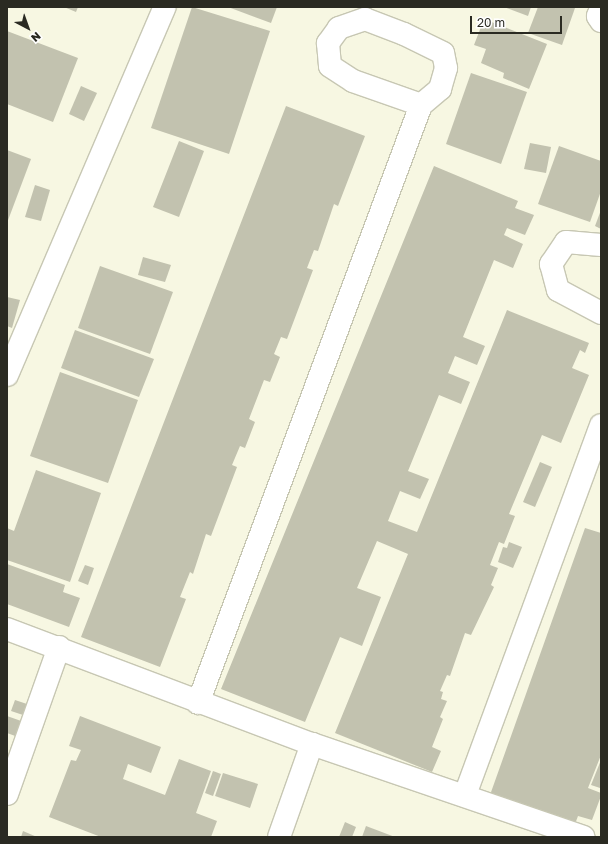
<!DOCTYPE html>
<html>
<head>
<meta charset="utf-8">
<style>
  body { margin:0 }
  #map { position:relative; width:608px; height:844px; overflow:hidden; background:#f7f7e2; font-family:"Golos Text",sans-serif }
  div>[style] { position:absolute }
  .building>* { inset:0; background:#c2c2af }
  .roads { filter:drop-shadow(1px 0 #c7c7b3) drop-shadow(-1px 0 #c7c7b3) drop-shadow(0 1px #c7c7b3) drop-shadow(0 -1px #c7c7b3) }
  .minor>* { height:22px; margin:-11px; padding:0 11px; transform-origin:11px; border-radius:11px; background:#fff }
  span { translate:-50% -50%; white-space:nowrap; text-align:center; line-height:1.15; -webkit-text-stroke:3.5px #fff; paint-order:stroke }
  .frame { position:absolute; inset:0; border:8px solid #2a2a22; pointer-events:none }
  .north { position:absolute; left:8px; top:8px; width:40px; height:40px; -webkit-text-stroke:3px #fff; paint-order:stroke; rotate:139deg; font-size:11px; font-weight:700; line-height:16px; text-align:center; color:#2a2a22 }
  .north::after { content:''; display:block; margin:auto; width:14px; height:18px; background:#2a2a22; clip-path:polygon(50% 0,100% 100%,50% 72%,0 100%) }
  .scale { position:absolute; left:470px; top:16px; width:92px; height:18px; box-sizing:border-box; border:2px solid #2a2a22; border-top:0; padding-left:5px; font-size:12px; line-height:14px; white-space:nowrap; color:#2a2a22; -webkit-text-stroke:3px #fff; paint-order:stroke }
</style>
</head>
<body>
<div id="map">
  <div class="building">
    <div style="clip-path:polygon(64px 7px,78px 7px,76px 12px)"></div>
    <div style="clip-path:polygon(192px 7px,270px 31px,229px 154px,151px 128px)"></div>
    <div style="clip-path:polygon(228px 7px,277px 7px,271px 23px)"></div>
    <div style="clip-path:polygon(504px 7px,531px 7px,528px 16px)"></div>
    <div style="clip-path:polygon(538px 7px,575px 8px,562px 45px,528px 33px)"></div>
    <div style="clip-path:polygon(484px 19px,547px 44px,529px 89px,503px 78px,504px 73px,481px 63px,486px 49px,474px 45px)"></div>
    <div style="clip-path:polygon(7px 31px,78px 58px,53px 122px,7px 104px)"></div>
    <div style="clip-path:polygon(471px 73px,527px 92px,501px 164px,446px 144px)"></div>
    <div style="clip-path:polygon(81px 86px,97px 93px,84px 121px,69px 114px)"></div>
    <div style="clip-path:polygon(286px 106px,365px 136px,338px 206px,334px 204px,318px 251px,314px 250px,307px 268px,313px 270px,287px 339px,281px 337px,274px 354px,280px 357px,270px 382px,264px 380px,249px 419px,255px 422px,245px 448px,240px 446px,232px 465px,237px 467px,211px 536px,206px 534px,193px 574px,190px 572px,180px 597px,186px 599px,160px 667px,81px 637px)"></div>
    <div style="clip-path:polygon(179px 141px,204px 151px,179px 217px,153px 207px)"></div>
    <div style="clip-path:polygon(530px 143px,551px 147px,546px 173px,524px 169px)"></div>
    <div style="clip-path:polygon(559px 146px,601px 161px,601px 191px,590px 222px,538px 204px)"></div>
    <div style="clip-path:polygon(7px 150px,31px 159px,7px 223px)"></div>
    <div style="clip-path:polygon(434px 166px,518px 201px,515px 208px,534px 215px,525px 235px,507px 228px,504px 235px,523px 244px,513px 268px,494px 260px,463px 337px,485px 346px,477px 365px,455px 356px,448px 373px,470px 382px,461px 404px,439px 395px,408px 471px,429px 479px,420px 499px,400px 491px,388px 521px,417px 532px,507px 310px,589px 343px,585px 353px,580px 350px,572px 368px,589px 375px,561px 443px,542px 435px,509px 514px,515px 516px,504px 544px,499px 542px,490px 565px,498px 568px,491px 585px,494px 587px,471px 635px,465px 633px,450px 676px,447px 675px,440px 691px,443px 692px,441px 699px,447px 701px,440px 717px,443px 719px,432px 747px,441px 751px,432px 772px,335px 733px,408px 554px,377px 541px,357px 588px,381px 597px,362px 646px,340px 637px,305px 722px,221px 689px)"></div>
    <div style="clip-path:polygon(35px 185px,50px 190px,41px 221px,25px 217px)"></div>
    <div style="clip-path:polygon(601px 210px,601px 229px,595px 226px)"></div>
    <div style="clip-path:polygon(143px 257px,171px 265px,165px 282px,138px 275px)"></div>
    <div style="clip-path:polygon(100px 266px,173px 292px,150px 354px,78px 328px)"></div>
    <div style="clip-path:polygon(7px 297px,20px 300px,12px 328px,7px 326px)"></div>
    <div style="clip-path:polygon(75px 330px,154px 359px,139px 397px,61px 368px)"></div>
    <div style="clip-path:polygon(60px 372px,138px 400px,108px 483px,30px 456px)"></div>
    <div style="clip-path:polygon(540px 462px,552px 467px,535px 507px,523px 502px)"></div>
    <div style="clip-path:polygon(36px 470px,101px 493px,70px 582px,7px 560px,7px 528px,14px 531px)"></div>
    <div style="clip-path:polygon(585px 528px,601px 533px,601px 755px,588px 788px,601px 793px,601px 796px,592px 820px,578px 816px,575px 824px,490px 795px)"></div>
    <div style="clip-path:polygon(509px 542px,522px 547px,513px 568px,498px 562px,503px 547px,507px 548px)"></div>
    <div style="clip-path:polygon(7px 564px,65px 585px,63px 592px,80px 598px,69px 627px,7px 604px)"></div>
    <div style="clip-path:polygon(85px 565px,94px 568px,88px 585px,78px 581px)"></div>
    <div style="clip-path:polygon(15px 700px,27px 704px,23px 715px,11px 711px)"></div>
    <div style="clip-path:polygon(7px 716px,24px 722px,18px 737px,7px 733px)"></div>
    <div style="clip-path:polygon(80px 716px,161px 747px,151px 773px,128px 764px,123px 779px,165px 795px,179px 759px,211px 771px,196px 813px,217px 821px,211px 837px,101px 837px,49px 817px,71px 760px,76px 761px,81px 750px,69px 746px)"></div>
    <div style="clip-path:polygon(601px 760px,601px 785px,600px 788px,591px 785px)"></div>
    <div style="clip-path:polygon(213px 771px,221px 774px,213px 796px,205px 793px)"></div>
    <div style="clip-path:polygon(223px 773px,258px 784px,250px 808px,215px 796px)"></div>
    <div style="clip-path:polygon(345px 822px,356px 827px,352px 837px,339px 837px)"></div>
    <div style="clip-path:polygon(366px 826px,395px 837px,362px 837px)"></div>
    <div style="clip-path:polygon(23px 831px,37px 837px,21px 837px)"></div>
  </div>
  <div class="roads">
    <div class="minor">
      <div style="left:601px;top:9px;width:8px;rotate:113deg"></div>
      <div style="left:598px;top:16px;width:6px;rotate:59deg"></div>
      <div style="left:601px;top:245px;width:35px;rotate:-175deg"></div>
      <div style="left:566px;top:242px;width:27px;rotate:124deg"></div>
      <div style="left:551px;top:264px;width:27px;rotate:75deg"></div>
      <div style="left:558px;top:290px;width:49px;rotate:28.1deg"></div>
      <div style="left:7px;top:375px;width:400px;rotate:-66.8deg"></div>
      <div style="left:7px;top:629px;width:326px;rotate:20.7deg"></div>
      <div style="left:312px;top:744px;width:287px;rotate:18.9deg"></div>
      <div style="left:198px;top:703px;width:638px;rotate:-69.55deg"></div>
      <div style="left:421px;top:105px;width:25px;rotate:-40deg"></div>
      <div style="left:440px;top:89px;width:22px;rotate:-74deg"></div>
      <div style="left:446px;top:68px;width:15px;rotate:-101deg"></div>
      <div style="left:443px;top:53px;width:43px;rotate:-154deg"></div>
      <div style="left:404px;top:34px;width:42px;rotate:-159deg"></div>
      <div style="left:365px;top:19px;width:28px;rotate:161deg"></div>
      <div style="left:339px;top:28px;width:19px;rotate:126deg"></div>
      <div style="left:328px;top:43px;width:23px;rotate:85deg"></div>
      <div style="left:330px;top:66px;width:27px;rotate:33deg"></div>
      <div style="left:353px;top:81px;width:72px;rotate:19.4deg"></div>
      <div style="left:7px;top:794px;width:156px;rotate:-70.5deg"></div>
      <div style="left:465px;top:795px;width:394px;rotate:-69.8deg"></div>
      <div style="left:279px;top:837px;width:99px;rotate:-70.5deg"></div>
    </div>
  </div>
  <div class="frame"></div>
  <div class="north">N</div>
  <div class="scale">20 m</div>
</div>
</body>
</html>
